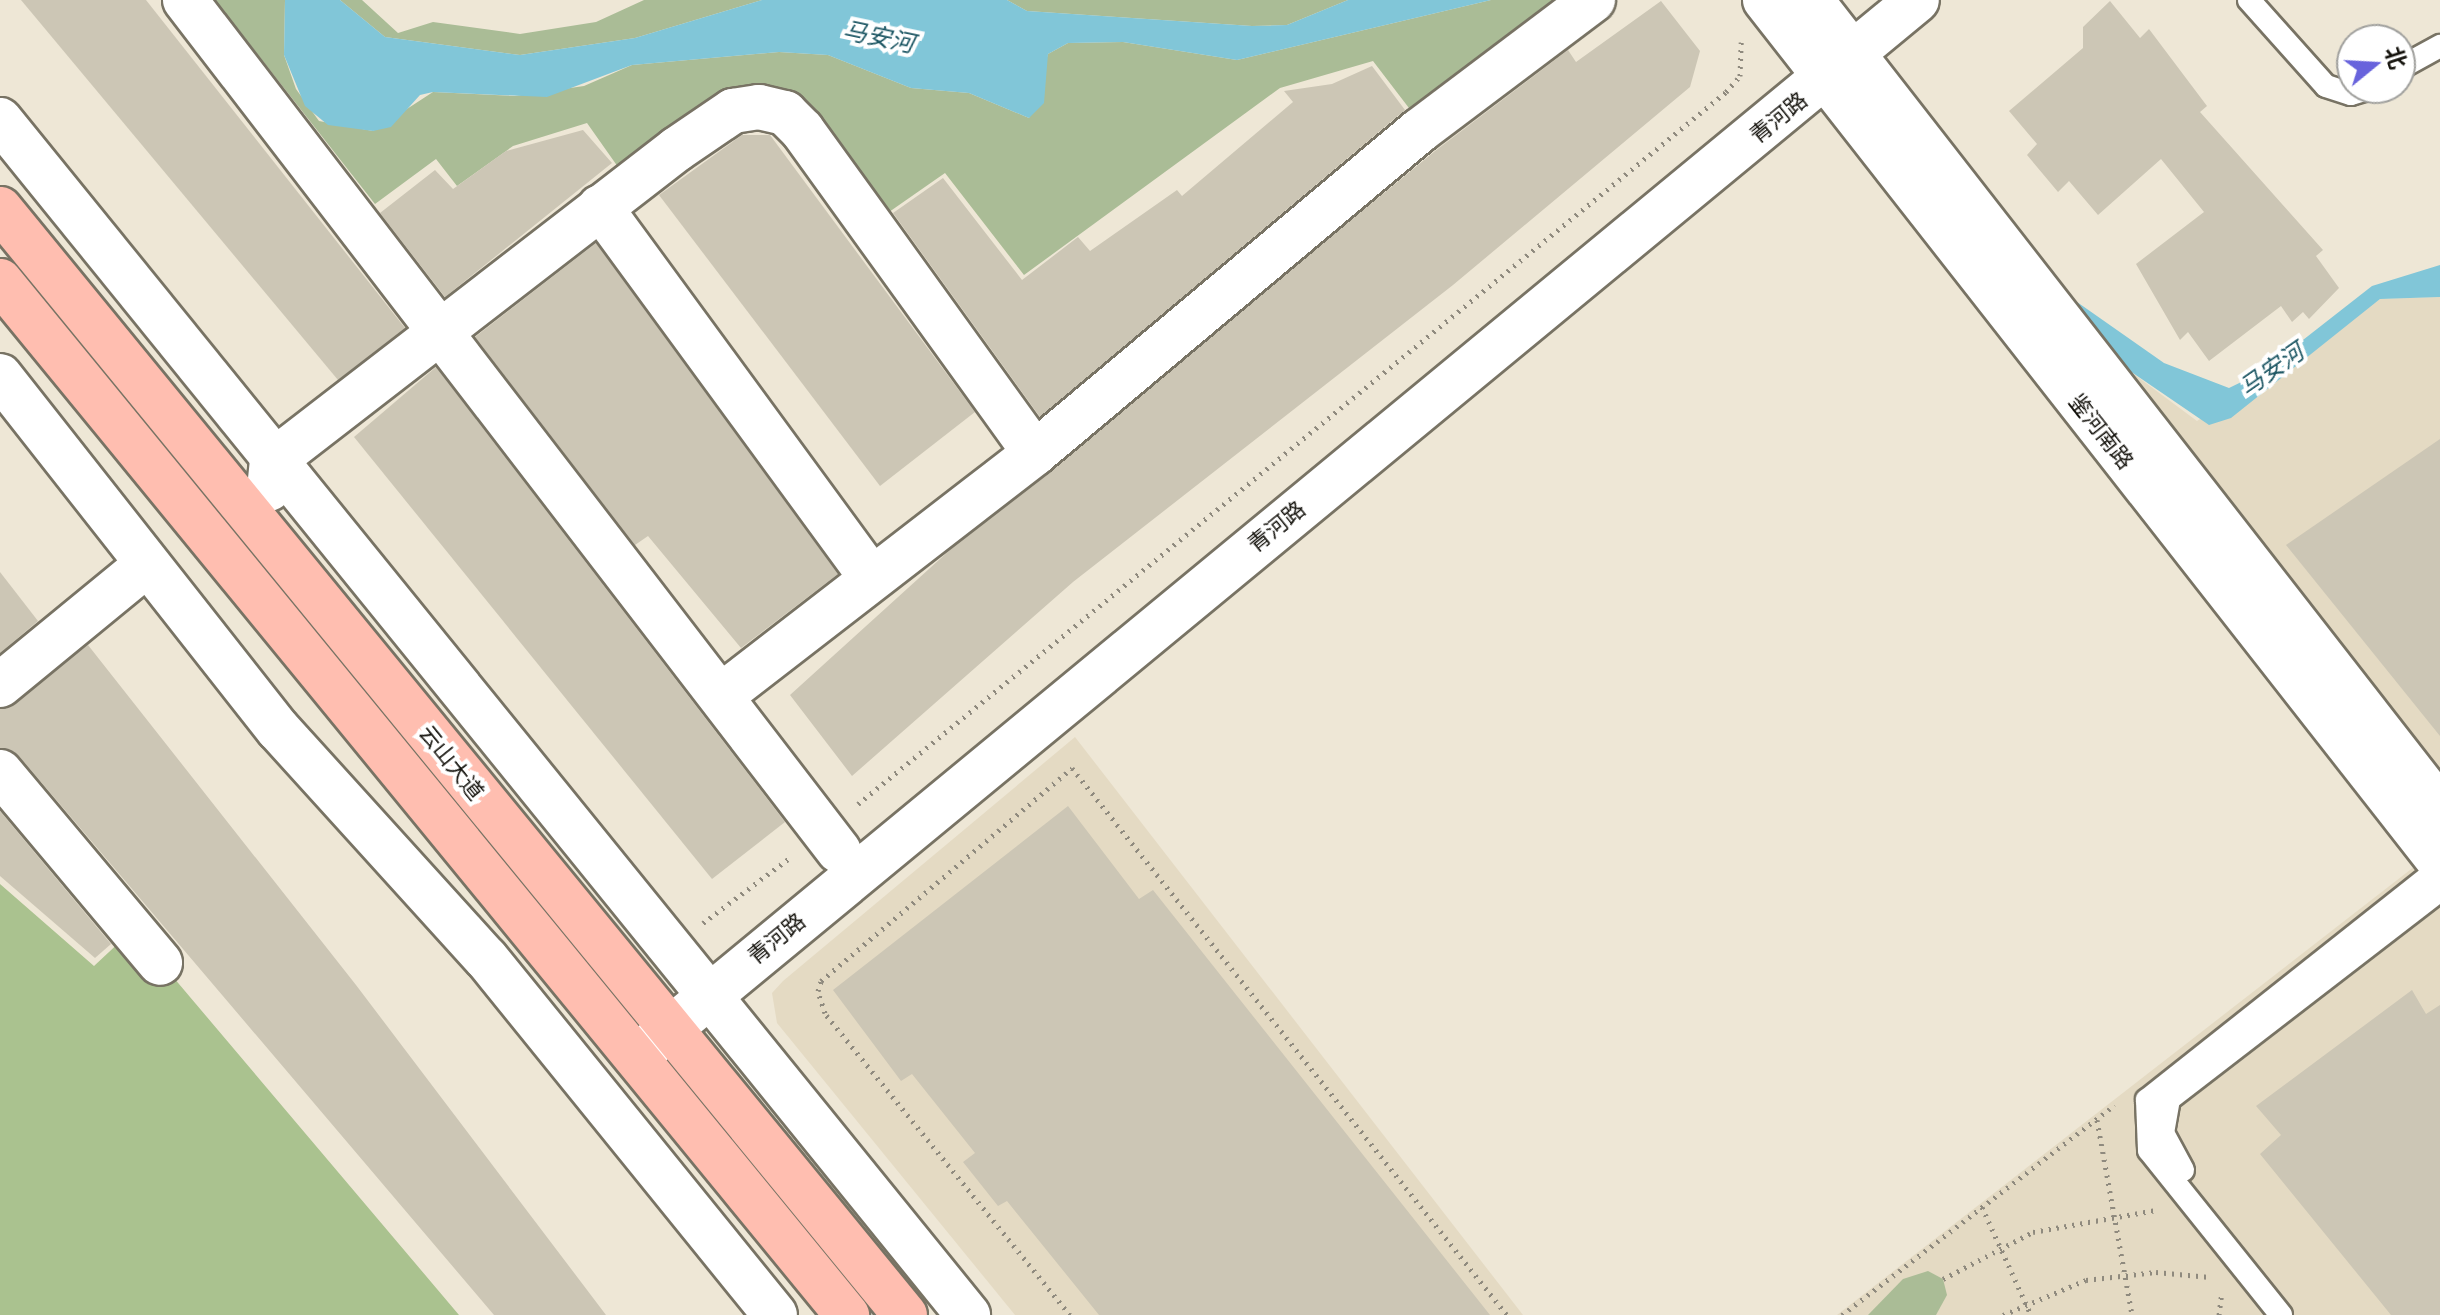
<!DOCTYPE html>
<html>
<head>
<meta charset="utf-8">
<style>
  body { margin:0 }
  #map { position:relative; width:2440px; height:1315px; overflow:hidden; background:#eee7d6; font-family:"Noto Sans","Noto Sans SC",sans-serif }
  div>[style] { position:absolute }
  .built>* { inset:0; background:#e4dac3 }
  .green>* { inset:0; background:#aabc96 }
  .forest>* { inset:0; background:#aac28f }
  .water>* { inset:0; background:#81c6d8 }
  .building>* { inset:0; background:#ccc6b5 }
  .path>* { height:5px; margin-top:-2.5px; transform-origin:0; background:repeating-linear-gradient(90deg,#8f8a7e 0 2px,transparent 0 8px) }
  .roads { filter:drop-shadow(2px 0 #787364) drop-shadow(-2px 0 #787364) drop-shadow(0 2px #787364) drop-shadow(0 -2px #787364) }
  .service>* { height:22px; margin:-11px; padding:0 11px; transform-origin:11px; border-radius:11px; background:#fff }
  .minor>* { height:44px; margin:-22px; padding:0 22px; transform-origin:22px; border-radius:22px; background:#fff }
  .tertiary>* { height:44px; margin:-22px; padding:0 22px; transform-origin:22px; border-radius:22px; background:#fff }
  .primary>* { height:44px; margin:-22px; padding:0 22px; transform-origin:22px; border-radius:22px; background:#ffbeb0 }
  span { translate:-50% -50%; white-space:nowrap; text-align:center; line-height:1.15; -webkit-text-stroke:8px #fff; paint-order:stroke }
  .street-label { font-size:22px; color:#15130d }
  .water-label { font-size:24px; color:#1c5663; font-style:italic }
  .north { position:absolute; left:2336px; top:24px; width:80px; height:80px; box-sizing:border-box; background:#fff; border:2px solid #a1a19e; border-radius:50%; rotate:72deg; font-size:22px; font-weight:700; line-height:32px; text-align:center; color:#15130d }
  .north::after { content:''; display:block; margin:auto; width:28px; height:36px; background:#6863dc; clip-path:polygon(50% 0,100% 100%,50% 72%,0 100%) }
</style>
</head>
<body>
<div id="map">
  <div class="built">
    <div style="clip-path:polygon(2440px 297px,2440px 773px,2127px 369px,2197px 421px,2380px 299px)"></div>
    <div style="clip-path:polygon(1075px 737px,1523px 1315px,1015px 1315px,777px 1023px,772px 993px,783px 981px)"></div>
    <div style="clip-path:polygon(2419px 863px,2440px 889px,2440px 1315px,1837px 1315px)"></div>
  </div>
  <div class="green">
    <div style="clip-path:polygon(215px 0,285px 0,284px 55px,296px 89px,319px 121px,373px 131px,433px 92px,515px 96px,584px 86px,632px 65px,779px 52px,828px 55px,911px 88px,969px 93px,1029px 118px,1048px 54px,1068px 43px,1123px 42px,1237px 60px,1491px 0,1565px 0,1412px 112px,1373px 61px,1280px 88px,1024px 275px,945px 173px,879px 219px,810px 115px,723px 102px,618px 167px,587px 123px,513px 146px,457px 186px,436px 159px,375px 204px)"></div>
    <div style="clip-path:polygon(340px 0,362px 0,398px 33px,433px 22px,520px 34px,596px 22px,644px 0,762px 0,635px 38px,520px 55px,385px 37px)"></div>
    <div style="clip-path:polygon(1007px 0,1348px 0,1287px 25px,1252px 26px,1027px 11px)"></div>
    <div style="clip-path:polygon(1928px 1271px,1943px 1279px,1947px 1295px,1936px 1315px,1868px 1315px,1903px 1279px)"></div>
  </div>
  <div class="forest">
    <div style="clip-path:polygon(0 884px,94px 966px,124px 938px,168px 971px,459px 1315px,0 1315px)"></div>
  </div>
  <div class="water">
    <div style="clip-path:polygon(285px 0,340px 0,385px 37px,520px 55px,635px 38px,762px 0,1007px 0,1027px 11px,1252px 26px,1287px 25px,1348px 0,1491px 0,1237px 60px,1123px 42px,1068px 43px,1048px 54px,1044px 103px,1029px 118px,969px 93px,911px 88px,828px 55px,779px 52px,632px 65px,547px 97px,433px 92px,420px 95px,391px 127px,373px 131px,328px 125px,305px 106px,284px 55px)"></div>
    <div style="clip-path:polygon(2440px 265px,2440px 297px,2380px 299px,2231px 418px,2209px 425px,2127px 369px,2077px 302px,2164px 363px,2229px 388px,2262px 372px,2372px 286px)"></div>
  </div>
  <div class="building">
    <div style="clip-path:polygon(21px 0,146px 0,405px 328px,338px 380px)"></div>
    <div style="clip-path:polygon(1661px 1px,1700px 51px,1690px 87px,1453px 285px,1073px 582px,852px 776px,790px 695px,951px 549px,1435px 151px,1568px 50px,1576px 62px)"></div>
    <div style="clip-path:polygon(2110px 1px,2140px 38px,2149px 29px,2207px 106px,2200px 112px,2323px 250px,2316px 256px,2339px 288px,2309px 319px,2303px 312px,2292px 322px,2281px 306px,2209px 361px,2188px 332px,2180px 340px,2136px 264px,2204px 212px,2161px 159px,2098px 215px,2069px 181px,2058px 192px,2027px 155px,2037px 144px,2009px 111px,2083px 48px,2083px 27px)"></div>
    <div style="clip-path:polygon(1372px 66px,1405px 110px,1040px 417px,893px 213px,943px 178px,1022px 280px,1078px 237px,1090px 251px,1177px 190px,1182px 196px,1293px 102px,1284px 91px,1332px 84px)"></div>
    <div style="clip-path:polygon(583px 130px,612px 163px,445px 297px,380px 213px,435px 170px,453px 189px,506px 151px)"></div>
    <div style="clip-path:polygon(742px 135px,770px 135px,975px 412px,880px 486px,659px 195px)"></div>
    <div style="clip-path:polygon(596px 243px,838px 574px,741px 648px,648px 536px,635px 545px,475px 337px)"></div>
    <div style="clip-path:polygon(436px 367px,785px 822px,712px 879px,354px 437px)"></div>
    <div style="clip-path:polygon(2440px 439px,2440px 736px,2286px 545px)"></div>
    <div style="clip-path:polygon(0 572px,38px 621px,0 653px)"></div>
    <div style="clip-path:polygon(88px 645px,356px 985px,606px 1315px,494px 1315px,19px 756px,0 748px,0 709px)"></div>
    <div style="clip-path:polygon(1068px 806px,1139px 899px,1153px 890px,1490px 1315px,1099px 1315px,1007px 1201px,998px 1206px,963px 1162px,975px 1153px,912px 1074px,901px 1081px,833px 990px)"></div>
    <div style="clip-path:polygon(0 811px,111px 944px,95px 958px,0 876px)"></div>
    <div style="clip-path:polygon(2412px 990px,2426px 1014px,2440px 1005px,2440px 1315px,2391px 1315px,2260px 1154px,2281px 1135px,2256px 1106px)"></div>
  </div>
  <div class="path">
    <div style="left:858px;top:804px;width:1123px;rotate:-39.36deg"></div>
    <div style="left:1726px;top:92px;width:21px;rotate:-49deg"></div>
    <div style="left:1740px;top:76px;width:34px;rotate:-88deg"></div>
    <div style="left:703px;top:923px;width:110px;rotate:-36.9deg"></div>
    <div style="left:2097px;top:1120px;width:198px;rotate:79.8deg"></div>
    <div style="left:1982px;top:1207px;width:119px;rotate:65.6deg"></div>
    <div style="left:1943px;top:1279px;width:102px;rotate:-27.6deg"></div>
    <div style="left:2033px;top:1232px;width:125px;rotate:-10.1deg"></div>
    <div style="left:1070px;top:1315px;width:389px;rotate:-129.1deg"></div>
    <div style="left:825px;top:1013px;width:23px;rotate:-108deg"></div>
    <div style="left:818px;top:991px;width:10px;rotate:-73deg"></div>
    <div style="left:821px;top:981px;width:329px;rotate:-40.3deg"></div>
    <div style="left:1072px;top:768px;width:699px;rotate:51.51deg"></div>
    <div style="left:1842px;top:1315px;width:344px;rotate:-37.6deg"></div>
    <div style="left:2003px;top:1315px;width:90px;rotate:-22.9deg"></div>
    <div style="left:2086px;top:1280px;width:70px;rotate:-6.5deg"></div>
    <div style="left:2156px;top:1272px;width:54px;rotate:5.3deg"></div>
    <div style="left:2219px;top:1315px;width:23px;rotate:-83deg"></div>
  </div>
  <div class="roads">
    <div class="service">
      <div style="left:2249px;top:0;width:115px;rotate:48.2deg"></div>
      <div style="left:2326px;top:86px;width:26px;rotate:18deg"></div>
      <div style="left:2351px;top:94px;width:21px;rotate:-17deg"></div>
      <div style="left:2400px;top:68px;width:46px;rotate:-28.8deg"></div>
      <div style="left:2183px;top:1170px;width:42px;rotate:-118.4deg"></div>
      <div style="left:2163px;top:1133px;width:35px;rotate:-80deg"></div>
      <div style="left:2169px;top:1099px;width:342px;rotate:-37.6deg"></div>
      <div style="left:2281px;top:1315px;width:211px;rotate:-128.7deg"></div>
      <div style="left:2149px;top:1150px;width:50px;rotate:-92.3deg"></div>
      <div style="left:2147px;top:1100px;width:374px;rotate:-38.4deg"></div>
    </div>
    <div class="minor">
      <div style="left:185px;top:0;width:1073px;rotate:52.46deg"></div>
      <div style="left:0;top:120px;width:1538px;rotate:50.99deg"></div>
      <div style="left:600px;top:207px;width:459px;rotate:53.8deg"></div>
      <div style="left:0;top:376px;width:449px;rotate:51.8deg"></div>
      <div style="left:278px;top:729px;width:309px;rotate:47.8deg"></div>
      <div style="left:486px;top:958px;width:459px;rotate:51deg"></div>
      <div style="left:269px;top:489px;width:27px;rotate:-84deg"></div>
      <div style="left:272px;top:462px;width:512px;rotate:-37.7deg"></div>
      <div style="left:677px;top:149px;width:68px;rotate:-34.2deg"></div>
      <div style="left:733px;top:111px;width:26px;rotate:-9deg"></div>
      <div style="left:759px;top:107px;width:27px;rotate:13deg"></div>
      <div style="left:785px;top:113px;width:24px;rotate:45deg"></div>
      <div style="left:802px;top:130px;width:398px;rotate:54.2deg"></div>
      <div style="left:0;top:685px;width:188px;rotate:-39.4deg"></div>
      <div style="left:722px;top:695px;width:396px;rotate:-37.7deg"></div>
      <div style="left:1035px;top:453px;width:501px;rotate:-39.98deg"></div>
      <div style="left:1419px;top:131px;width:218px;rotate:-37deg"></div>
      <div style="left:0;top:772px;width:249px;rotate:50deg"></div>
    </div>
    <div class="tertiary">
      <div style="left:1765px;top:0;width:1095px;rotate:51.94deg"></div>
      <div style="left:1811px;top:0;width:1024px;rotate:52.1deg"></div>
      <div style="left:637px;top:1056px;width:1659px;rotate:-39.52deg"></div>
    </div>
    <div class="primary">
      <div style="left:0;top:209px;width:1429px;rotate:50.71deg"></div>
      <div style="left:0;top:281px;width:1337px;rotate:50.68deg"></div>
    </div>
  </div>
  <div class="street-label">
    <span style="left:1778px;top:117px;rotate:-39deg">青河路</span>
    <span style="left:2102px;top:431px;rotate:52deg">鉴河南路</span>
    <span style="left:1276px;top:526px;rotate:-39deg">青河路</span>
    <span style="left:452px;top:762px;rotate:51deg">云山大道</span>
    <span style="left:776px;top:938px;rotate:-39deg">青河路</span>
  </div>
  <div class="water-label">
    <span style="left:879px;top:36px;rotate:12deg">马安河</span>
    <span style="left:2271px;top:369px;rotate:-35deg">马安河</span>
  </div>
  <div class="north">北</div>
</div>
</body>
</html>
